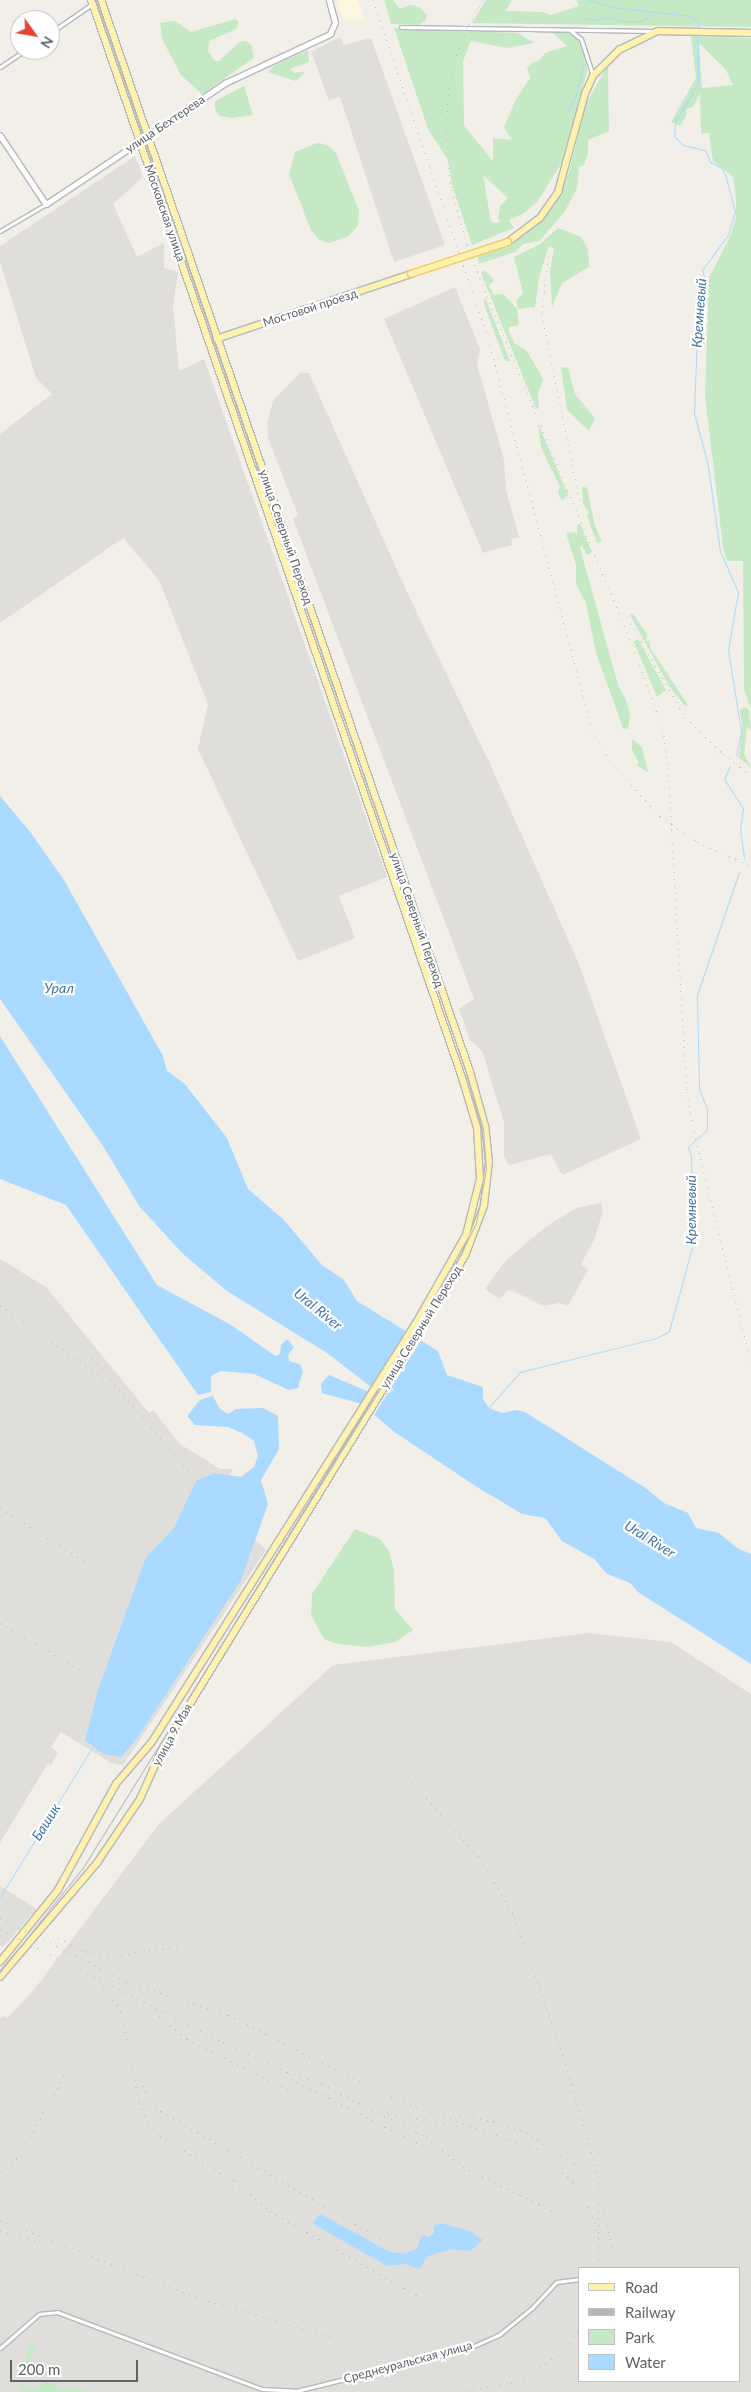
<!DOCTYPE html>
<html>
<head>
<meta charset="utf-8">
<style>
  body { margin:0 }
  #map { position:relative; width:751px; height:2392px; overflow:hidden; background:#f1efe8; font-family:Lato,sans-serif }
  div>[style] { position:absolute }
  .commercial>* { inset:0; background:#fef7e0 }
  .industrial>* { inset:0; background:#e0deda }
  .green>* { inset:0; background:#c5e8c5 }
  .water>* { inset:0; background:#aadaff }
  .pier>* { inset:0; background:#f1efe8 }
  .stream>* { height:1px; margin:-0.5px; padding:0 0.5px; transform-origin:0.5px; border-radius:0.5px; background:#aadaff }
  .roads { filter:drop-shadow(1px 0 #b5b8bc) drop-shadow(-1px 0 #b5b8bc) drop-shadow(0 1px #b5b8bc) drop-shadow(0 -1px #b5b8bc) }
  .minor>* { height:3px; margin:-1.5px; padding:0 1.5px; transform-origin:1.5px; border-radius:1.5px; background:#fff }
  .tertiary>* { height:4.5px; margin:-2.25px; padding:0 2.25px; transform-origin:2.25px; border-radius:2.25px; background:#fff }
  .primary>* { height:5.5px; margin:-2.75px; padding:0 2.75px; transform-origin:2.75px; border-radius:2.75px; background:#fff2af }
  .tram>* { height:1px; margin:-0.5px; padding:0 0.5px; transform-origin:0.5px; border-radius:0.5px; background:#b6b7b8 }
  .rail>* { height:1px; margin-top:-0.5px; transform-origin:0; background:repeating-linear-gradient(90deg,#b6b7b8 0 1px,transparent 0 7px) }
  .bridges { filter:drop-shadow(1px 0 #f2c960) drop-shadow(-1px 0 #f2c960) drop-shadow(0 1px #f2c960) drop-shadow(0 -1px #f2c960) }
  .primary-bridge>* { height:5.5px; margin:-2.75px; padding:0 2.75px; transform-origin:2.75px; border-radius:2.75px; background:#fff2af }
  span { translate:-50% -50%; white-space:nowrap; text-align:center; line-height:1.15; -webkit-text-stroke:4.5px #fff; paint-order:stroke }
  .street-label { font-size:12px; color:#5f6368 }
  .water-label { font-size:14px; color:#4174aa; font-style:italic }
  .legend { position:absolute; left:578px; top:2267px; width:162px; height:115px; box-sizing:border-box; background:#fff; border:1px solid #bfc1c3; margin:0; padding:6px 9px; list-style:none; font-size:15px; color:#5f6368 }
  .legend li { display:flex; align-items:center; gap:10px; height:25px }
  .legend b { width:25px; border:1px solid #bfc1c3 }
  .north { position:absolute; left:10px; top:10px; width:50px; height:50px; box-sizing:border-box; background:#fff; border:1px solid #bfc1c3; border-radius:50%; rotate:122deg; font-size:14px; font-weight:700; line-height:20px; text-align:center; color:#5f6368 }
  .north::after { content:''; display:block; margin:auto; width:18px; height:22px; background:#ea4335; clip-path:polygon(50% 0,100% 100%,50% 72%,0 100%) }
  .scale { position:absolute; left:10px; top:2360px; width:128px; height:22px; box-sizing:border-box; border:2px solid #5f6368; border-top:0; padding-left:6px; font-size:15px; line-height:18px; white-space:nowrap; color:#5f6368; -webkit-text-stroke:4px #fff; paint-order:stroke }
</style>
</head>
<body>
<div id="map">
  <div class="commercial">
    <div style="clip-path:polygon(337px 0,358px 0,364px 18px,351px 21px,344px 19px)"></div>
  </div>
  <div class="industrial">
    <div style="clip-path:polygon(340px 37px,344px 45px,371px 38px,445px 245px,394px 262px,340px 97px,329px 100px,311px 52px)"></div>
    <div style="clip-path:polygon(135px 156px,143px 177px,113px 204px,137px 257px,164px 243px,164px 268px,178px 272px,173px 305px,179px 371px,204px 359px,387px 877px,339px 896px,355px 938px,298px 961px,198px 749px,208px 704px,159px 580px,123px 538px,0 623px,0 434px,52px 394px,36px 378px,0 262px,0 246px)"></div>
    <div style="clip-path:polygon(455px 287px,480px 349px,477px 364px,504px 460px,506px 490px,519px 537px,511px 539px,512px 545px,483px 553px,384px 319px)"></div>
    <div style="clip-path:polygon(300px 373px,309px 373px,407px 592px,490px 764px,579px 964px,641px 1139px,562px 1175px,551px 1154px,509px 1165px,504px 1156px,504px 1122px,482px 1051px,470px 1040px,459px 1009px,474px 999px,293px 519px,298px 515px,268px 438px,267px 423px,273px 401px)"></div>
    <div style="clip-path:polygon(601px 1203px,603px 1211px,594px 1240px,581px 1264px,588px 1270px,568px 1306px,559px 1303px,543px 1306px,509px 1289px,500px 1299px,485px 1289px,507px 1259px,547px 1226px,576px 1208px)"></div>
    <div style="clip-path:polygon(0 1259px,46px 1287px,149px 1413px,153px 1410px,180px 1444px,220px 1469px,233px 1469px,209px 1515px,249px 1534px,266px 1550px,123px 1765px,111px 1763px,61px 1732px,51px 1747px,58px 1752px,55px 1758px,51px 1765px,48px 1763px,0 1843px)"></div>
    <div style="clip-path:polygon(evenodd,589px 1633px,671px 1642px,751px 1694px,751px 2392px,0 2392px,0 2019px,4px 2016px,7px 2018px,33px 1991px,158px 1825px,333px 1665px,589px 1633px,580px 2268px,740px 2268px,740px 2381px,580px 2381px,580px 2268px)"></div>
    <div style="clip-path:polygon(0 1886px,37px 1909px,3px 1947px,0 1945px)"></div>
  </div>
  <div class="green">
    <div style="clip-path:polygon(384px 0,393px 0,400px 9px,410px 5px,419px 7px,427px 15px,425px 21px,418px 25px,391px 24px)"></div>
    <div style="clip-path:polygon(486px 0,512px 0,506px 11px,543px 12px,551px 15px,579px 6px,576px 0,751px 0,751px 27px,472px 23px)"></div>
    <div style="clip-path:polygon(235px 19px,239px 22px,236px 29px,209px 41px,208px 51px,215px 61px,219px 61px,241px 41px,246px 41px,251px 45px,254px 58px,202px 94px,181px 75px,162px 39px,160px 23px,175px 21px,191px 32px)"></div>
    <div style="clip-path:polygon(evenodd,394px 28px,518px 33px,534px 43px,507px 48px,471px 41px,463px 61px,464px 126px,493px 161px,493px 138px,512px 140px,504px 127px,516px 99px,530px 78px,527px 68px,533px 62px,539px 61px,545px 53px,567px 46px,553px 33px,564px 31px,577px 38px,584px 52px,587px 71px,563px 161px,537px 202px,524px 213px,509px 220px,514px 228px,472px 245px,452px 185px,448px 160px,428px 129px,394px 28px,483px 175px,508px 198px,500px 206px,498px 219px,502px 221px,496px 223px,491px 222px,483px 175px)"></div>
    <div style="clip-path:polygon(evenodd,691px 36px,751px 38px,751px 709px,744px 690px,743px 561px,727px 561px,723px 547px,705px 396px,709px 278px,731px 234px,736px 218px,736px 198px,733px 177px,713px 161px,709px 133px,701px 133px,700px 93px,693px 107px,686px 109px,687px 114px,680px 126px,671px 122px,696px 78px,691px 36px,699px 43px,726px 70px,733px 85px,702px 88px,699px 43px)"></div>
    <div style="clip-path:polygon(308px 50px,309px 62px,290px 69px,295px 73px,306px 71px,296px 81px,268px 72px,275px 65px)"></div>
    <div style="clip-path:polygon(608px 65px,609px 131px,588px 140px,588px 154px,584px 165px,579px 167px,577px 188px,564px 213px,539px 241px,523px 244px,515px 252px,479px 264px,477px 255px,526px 234px,554px 206px,569px 172px,586px 104px)"></div>
    <div style="clip-path:polygon(244px 86px,253px 115px,232px 118px,219px 116px,215px 109px,215px 101px)"></div>
    <div style="clip-path:polygon(317px 143px,327px 145px,336px 153px,359px 211px,358px 225px,349px 236px,329px 243px,318px 239px,311px 230px,289px 174px,295px 152px)"></div>
    <div style="clip-path:polygon(558px 228px,581px 237px,588px 249px,589px 267px,562px 283px,552px 307px,550px 271px,554px 249px,549px 246px,539px 277px,535px 307px,518px 309px,516px 300px,523px 294px,514px 257px,540px 244px)"></div>
    <div style="clip-path:polygon(484px 270px,494px 280px,489px 286px,494px 295px,503px 294px,517px 309px,519px 325px,509px 327px,509px 332px,514px 343px,526px 350px,540px 373px,543px 380px,538px 393px,539px 408px,536px 409px,481px 273px)"></div>
    <div style="clip-path:polygon(485px 297px,510px 361px,505px 361px,484px 304px)"></div>
    <div style="clip-path:polygon(561px 367px,568px 368px,575px 394px,595px 418px,589px 431px,567px 410px)"></div>
    <div style="clip-path:polygon(538px 423px,568px 495px,562px 500px,558px 493px,560px 487px,541px 447px)"></div>
    <div style="clip-path:polygon(582px 486px,587px 488px,595px 526px,602px 542px,597px 543px,587px 516px,589px 513px,583px 503px)"></div>
    <div style="clip-path:polygon(580px 524px,592px 552px,587px 555px,582px 546px,580px 548px,618px 685px,626px 700px,630px 713px,628px 729px,623px 728px,596px 653px,586px 603px,576px 584px,576px 565px,566px 533px,575px 532px,577px 535px,577px 525px)"></div>
    <div style="clip-path:polygon(633px 614px,647px 634px,646px 641px,649px 641px,651px 649px,688px 705px,685px 706px,669px 686px,630px 615px)"></div>
    <div style="clip-path:polygon(638px 639px,666px 690px,657px 697px,634px 642px)"></div>
    <div style="clip-path:polygon(745px 707px,749px 710px,751px 731px,747px 726px,744px 754px,751px 767px,739px 758px,742px 725px,740px 710px)"></div>
    <div style="clip-path:polygon(632px 739px,642px 747px,648px 772px,636px 765px,639px 763px,632px 750px)"></div>
    <div style="clip-path:polygon(355px 1529px,380px 1539px,389px 1551px,394px 1570px,395px 1609px,413px 1630px,395px 1642px,368px 1647px,338px 1644px,324px 1639px,311px 1615px,312px 1594px)"></div>
    <div style="clip-path:polygon(31px 2342px,36px 2344px,24px 2379px,19px 2377px)"></div>
    <div style="clip-path:polygon(48px 2380px,56px 2387px,96px 2392px,25px 2392px,17px 2385px,38px 2388px)"></div>
  </div>
  <div class="water">
    <div style="clip-path:polygon(0 796px,31px 833px,64px 880px,163px 1056px,167px 1071px,184px 1083px,227px 1138px,248px 1189px,283px 1219px,322px 1265px,344px 1280px,357px 1301px,438px 1351px,447px 1375px,483px 1387px,483px 1399px,489px 1408px,502px 1413px,517px 1410px,525px 1412px,647px 1489px,664px 1503px,688px 1513px,696px 1528px,719px 1533px,737px 1548px,751px 1554px,751px 1664px,638px 1592px,630px 1583px,607px 1574px,594px 1559px,562px 1541px,545px 1518px,522px 1514px,477px 1487px,393px 1431px,362px 1404px,322px 1393px,321px 1384px,329px 1375px,367px 1391px,371px 1387px,327px 1353px,227px 1291px,182px 1253px,140px 1207px,101px 1143px,0 999px)"></div>
    <div style="clip-path:polygon(0 1036px,157px 1285px,233px 1326px,275px 1356px,280px 1354px,281px 1345px,287px 1339px,294px 1347px,288px 1355px,289px 1361px,300px 1364px,303px 1371px,298px 1388px,289px 1390px,254px 1374px,221px 1371px,211px 1376px,211px 1392px,198px 1395px,66px 1205px,0 1179px)"></div>
    <div style="clip-path:polygon(213px 1396px,219px 1408px,228px 1414px,236px 1409px,263px 1408px,278px 1416px,279px 1449px,261px 1480px,268px 1504px,241px 1580px,138px 1737px,121px 1757px,103px 1754px,85px 1740px,98px 1690px,146px 1557px,174px 1528px,196px 1481px,215px 1473px,241px 1477px,254px 1467px,258px 1456px,254px 1441px,242px 1433px,228px 1427px,195px 1425px,187px 1416px,200px 1400px)"></div>
    <div style="clip-path:polygon(320px 2214px,390px 2252px,404px 2254px,417px 2248px,422px 2235px,428px 2237px,434px 2233px,434px 2226px,440px 2223px,470px 2231px,483px 2240px,470px 2251px,452px 2249px,428px 2256px,419px 2269px,406px 2264px,387px 2266px,315px 2225px,313px 2222px)"></div>
  </div>
  <div class="pier">
    <div style="clip-path:polygon(408px 1330px,422px 1339px,374px 1415px,360px 1405px)"></div>
  </div>
  <div class="stream">
    <div style="left:588px;top:0;width:31px;rotate:15deg"></div>
    <div style="left:618px;top:8px;width:67px;rotate:6deg"></div>
    <div style="left:685px;top:15px;width:14px;rotate:25deg"></div>
    <div style="left:698px;top:21px;width:10px;rotate:90deg"></div>
    <div style="left:581px;top:18px;width:14px;rotate:8deg"></div>
    <div style="left:595px;top:20px;width:12px;rotate:-14deg"></div>
    <div style="left:607px;top:17px;width:16px;rotate:15deg"></div>
    <div style="left:622px;top:21px;width:22px"></div>
    <div style="left:644px;top:21px;width:11px;rotate:-49deg"></div>
    <div style="left:698px;top:35px;width:48px;rotate:90deg"></div>
    <div style="left:698px;top:83px;width:45px;rotate:120.5deg"></div>
    <div style="left:675px;top:122px;width:14px;rotate:94deg"></div>
    <div style="left:674px;top:136px;width:13px;rotate:45deg"></div>
    <div style="left:683px;top:145px;width:23px;rotate:13deg"></div>
    <div style="left:705px;top:150px;width:13px;rotate:67deg"></div>
    <div style="left:710px;top:162px;width:11px;rotate:27deg"></div>
    <div style="left:720px;top:167px;width:9px;rotate:54deg"></div>
    <div style="left:725px;top:174px;width:38px;rotate:75deg"></div>
    <div style="left:735px;top:211px;width:25px;rotate:106deg"></div>
    <div style="left:728px;top:235px;width:44px;rotate:126.6deg"></div>
    <div style="left:702px;top:270px;width:9px;rotate:72deg"></div>
    <div style="left:705px;top:279px;width:31px;rotate:103deg"></div>
    <div style="left:698px;top:309px;width:104px;rotate:92.2deg"></div>
    <div style="left:694px;top:413px;width:55px;rotate:75.2deg"></div>
    <div style="left:708px;top:466px;width:86px;rotate:82deg"></div>
    <div style="left:720px;top:551px;width:45px;rotate:66.3deg"></div>
    <div style="left:738px;top:592px;width:59px;rotate:99.8deg"></div>
    <div style="left:728px;top:650px;width:82px;rotate:80.9deg"></div>
    <div style="left:741px;top:731px;width:25px;rotate:101deg"></div>
    <div style="left:567px;top:112px;width:19px;rotate:-62deg"></div>
    <div style="left:576px;top:95px;width:31px;rotate:-77deg"></div>
    <div style="left:730px;top:766px;width:14px;rotate:115deg"></div>
    <div style="left:724px;top:779px;width:35px;rotate:57deg"></div>
    <div style="left:743px;top:808px;width:21px;rotate:98deg"></div>
    <div style="left:740px;top:829px;width:29px;rotate:82deg"></div>
    <div style="left:489px;top:1407px;width:47px;rotate:-48.5deg"></div>
    <div style="left:520px;top:1372px;width:140px;rotate:-14deg"></div>
    <div style="left:656px;top:1338px;width:15px;rotate:-28deg"></div>
    <div style="left:669px;top:1331px;width:90px;rotate:-74.6deg"></div>
    <div style="left:693px;top:1244px;width:88px;rotate:-91.3deg"></div>
    <div style="left:691px;top:1156px;width:9px;rotate:-108deg"></div>
    <div style="left:688px;top:1147px;width:26px;rotate:-43deg"></div>
    <div style="left:707px;top:1129px;width:20px;rotate:-90deg"></div>
    <div style="left:707px;top:1109px;width:22px;rotate:-112deg"></div>
    <div style="left:699px;top:1089px;width:94px;rotate:-91.2deg"></div>
    <div style="left:697px;top:995px;width:130px;rotate:-71.1deg"></div>
    <div style="left:0;top:1897px;width:177px;rotate:-58.4deg"></div>
  </div>
  <div class="roads">
    <div class="minor">
      <div style="left:401px;top:27px;width:254px;rotate:0.9deg"></div>
      <div style="left:571px;top:31px;width:13px;rotate:39deg"></div>
      <div style="left:581px;top:39px;width:38px;rotate:72deg"></div>
      <div style="left:50px;top:33px;width:51px;rotate:-34.6deg"></div>
      <div style="left:0;top:67px;width:30px;rotate:-34deg"></div>
      <div style="left:0;top:231px;width:53px;rotate:-30.4deg"></div>
      <div style="left:0;top:2348px;width:52px;rotate:-41.1deg"></div>
      <div style="left:39px;top:2314px;width:18px;rotate:-6deg"></div>
      <div style="left:57px;top:2312px;width:219px;rotate:20.6deg"></div>
      <div style="left:262px;top:2389px;width:34px;rotate:3deg"></div>
      <div style="left:296px;top:2391px;width:176px;rotate:-13.8deg"></div>
      <div style="left:467px;top:2349px;width:36px;rotate:-24deg"></div>
      <div style="left:500px;top:2334px;width:41px;rotate:-39.1deg"></div>
      <div style="left:532px;top:2308px;width:35px;rotate:-47deg"></div>
      <div style="left:556px;top:2282px;width:24px;rotate:-7deg"></div>
    </div>
    <div class="tertiary">
      <div style="left:0;top:135px;width:83px;rotate:56.3deg"></div>
      <div style="left:46px;top:204px;width:112px;rotate:-33.7deg"></div>
      <div style="left:148px;top:135px;width:93px;rotate:-34deg"></div>
      <div style="left:225px;top:83px;width:116px;rotate:-25deg"></div>
      <div style="left:330px;top:34px;width:12px;rotate:-66deg"></div>
      <div style="left:335px;top:23px;width:24px;rotate:-105deg"></div>
    </div>
    <div class="primary">
      <div style="left:508px;top:242px;width:40px;rotate:-37deg"></div>
      <div style="left:540px;top:218px;width:32px;rotate:-55deg"></div>
      <div style="left:558px;top:192px;width:102px;rotate:-74.6deg"></div>
      <div style="left:585px;top:94px;width:20px;rotate:-66deg"></div>
      <div style="left:593px;top:76px;width:37px;rotate:-45deg"></div>
      <div style="left:619px;top:50px;width:43px;rotate:-26deg"></div>
      <div style="left:658px;top:31px;width:93px;rotate:1.2deg"></div>
      <div style="left:216px;top:339px;width:206px;rotate:-18.4deg"></div>
      <div style="left:0;top:1962px;width:92px;rotate:-51.1deg"></div>
      <div style="left:58px;top:1890px;width:121px;rotate:-61.3deg"></div>
      <div style="left:116px;top:1784px;width:55px;rotate:-49.4deg"></div>
      <div style="left:152px;top:1742px;width:495px;rotate:-57.8deg"></div>
      <div style="left:416px;top:1323px;width:101px;rotate:-60.4deg"></div>
      <div style="left:466px;top:1235px;width:58px;rotate:-76deg"></div>
      <div style="left:480px;top:1179px;width:51px;rotate:-93.4deg"></div>
      <div style="left:477px;top:1128px;width:52px;rotate:-106.7deg"></div>
      <div style="left:462px;top:1078px;width:1140px;rotate:-108.99deg"></div>
      <div style="left:0;top:1977px;width:150px;rotate:-49.6deg"></div>
      <div style="left:97px;top:1863px;width:77px;rotate:-56.1deg"></div>
      <div style="left:140px;top:1799px;width:56px;rotate:-65.7deg"></div>
      <div style="left:163px;top:1748px;width:577px;rotate:-58.46deg"></div>
      <div style="left:465px;top:1256px;width:53px;rotate:-69.2deg"></div>
      <div style="left:484px;top:1206px;width:44px;rotate:-83.5deg"></div>
      <div style="left:489px;top:1162px;width:36px;rotate:-96deg"></div>
      <div style="left:485px;top:1126px;width:56px;rotate:-105.5deg"></div>
      <div style="left:470px;top:1072px;width:1134px;rotate:-108.99deg"></div>
    </div>
  </div>
  <div class="tram">
    <div style="left:0;top:1972px;width:135px;rotate:-51.6deg"></div>
    <div style="left:84px;top:1866px;width:691px;rotate:-58.2deg"></div>
    <div style="left:448px;top:1279px;width:63px;rotate:-63.4deg"></div>
    <div style="left:476px;top:1223px;width:55px;rotate:-79.5deg"></div>
    <div style="left:486px;top:1169px;width:41px;rotate:-94.2deg"></div>
    <div style="left:483px;top:1128px;width:61px;rotate:-107.2deg"></div>
    <div style="left:465px;top:1070px;width:1132px;rotate:-109.03deg"></div>
  </div>
  <div class="rail">
    <div style="left:373px;top:0;width:357px;rotate:71.2deg"></div>
    <div style="left:488px;top:338px;width:406px;rotate:75.1deg"></div>
    <div style="left:592px;top:730px;width:39px;rotate:60deg"></div>
    <div style="left:612px;top:764px;width:71px;rotate:47.3deg"></div>
    <div style="left:660px;top:816px;width:45px;rotate:35.1deg"></div>
    <div style="left:697px;top:842px;width:59px;rotate:24deg"></div>
    <div style="left:483px;top:0;width:32px;rotate:120deg"></div>
    <div style="left:467px;top:28px;width:34px;rotate:111deg"></div>
    <div style="left:455px;top:60px;width:38px;rotate:101deg"></div>
    <div style="left:448px;top:97px;width:36px;rotate:93deg"></div>
    <div style="left:446px;top:133px;width:50px;rotate:85.4deg"></div>
    <div style="left:450px;top:183px;width:64px;rotate:74.7deg"></div>
    <div style="left:467px;top:245px;width:55px;rotate:68.6deg"></div>
    <div style="left:487px;top:296px;width:378px;rotate:67.4deg"></div>
    <div style="left:632px;top:645px;width:90px;rotate:69.7deg"></div>
    <div style="left:663px;top:729px;width:38px;rotate:83deg"></div>
    <div style="left:668px;top:767px;width:326px;rotate:86.7deg"></div>
    <div style="left:687px;top:1092px;width:33px;rotate:81deg"></div>
    <div style="left:692px;top:1125px;width:245px;rotate:76.1deg"></div>
    <div style="left:549px;top:250px;width:64px;rotate:96.2deg"></div>
    <div style="left:542px;top:314px;width:194px;rotate:78.7deg"></div>
    <div style="left:627px;top:617px;width:116px;rotate:59.9deg"></div>
    <div style="left:685px;top:717px;width:53px;rotate:44.2deg"></div>
    <div style="left:723px;top:754px;width:35px;rotate:37deg"></div>
    <div style="left:0;top:1305px;width:129px;rotate:35.5deg"></div>
    <div style="left:92px;top:1358px;width:154px;rotate:49.5deg"></div>
    <div style="left:0;top:1508px;width:99px;rotate:32.2deg"></div>
    <div style="left:0;top:1623px;width:94px;rotate:30.1deg"></div>
    <div style="left:403px;top:1772px;width:115px;rotate:48.2deg"></div>
    <div style="left:480px;top:1858px;width:67px;rotate:59.6deg"></div>
    <div style="left:514px;top:1916px;width:150px;rotate:70.5deg"></div>
    <div style="left:564px;top:2057px;width:124px;rotate:74.1deg"></div>
    <div style="left:598px;top:2176px;width:92px;rotate:89.4deg"></div>
    <div style="left:0;top:1918px;width:142px;rotate:26.7deg"></div>
    <div style="left:127px;top:1982px;width:106px;rotate:18.1deg"></div>
    <div style="left:228px;top:2015px;width:189px;rotate:26.7deg"></div>
    <div style="left:397px;top:2100px;width:147px;rotate:19.4deg"></div>
    <div style="left:536px;top:2149px;width:50px;rotate:41.7deg"></div>
    <div style="left:573px;top:2182px;width:39px;rotate:60deg"></div>
    <div style="left:593px;top:2216px;width:27px;rotate:77deg"></div>
    <div style="left:0;top:1929px;width:250px;rotate:26.9deg"></div>
    <div style="left:223px;top:2042px;width:71px;rotate:25.1deg"></div>
    <div style="left:287px;top:2072px;width:37px;rotate:19deg"></div>
    <div style="left:322px;top:2084px;width:117px;rotate:27deg"></div>
    <div style="left:426px;top:2137px;width:48px;rotate:39deg"></div>
    <div style="left:463px;top:2167px;width:100px;rotate:26.1deg"></div>
    <div style="left:58px;top:1938px;width:31px;rotate:25deg"></div>
    <div style="left:86px;top:1951px;width:28px;rotate:10deg"></div>
    <div style="left:114px;top:1956px;width:66px;rotate:-8.7deg"></div>
    <div style="left:99px;top:1983px;width:36px;rotate:52deg"></div>
    <div style="left:121px;top:2011px;width:93px;rotate:78.8deg"></div>
    <div style="left:139px;top:2102px;width:24px;rotate:66deg"></div>
    <div style="left:149px;top:2124px;width:16px;rotate:47deg"></div>
    <div style="left:160px;top:2136px;width:87px;rotate:31.3deg"></div>
    <div style="left:234px;top:2181px;width:47px;rotate:39.8deg"></div>
    <div style="left:270px;top:2211px;width:182px;rotate:29.9deg"></div>
    <div style="left:154px;top:2011px;width:43px;rotate:40.3deg"></div>
    <div style="left:187px;top:2039px;width:127px;rotate:26.6deg"></div>
    <div style="left:140px;top:2079px;width:24px;rotate:66deg"></div>
    <div style="left:150px;top:2101px;width:15px;rotate:42deg"></div>
    <div style="left:161px;top:2111px;width:257px;rotate:30.2deg"></div>
    <div style="left:291px;top:2079px;width:153px;rotate:26.9deg"></div>
    <div style="left:388px;top:2114px;width:73px;rotate:9.5deg"></div>
    <div style="left:459px;top:2115px;width:36px;rotate:10deg"></div>
    <div style="left:494px;top:2121px;width:34px;rotate:19deg"></div>
    <div style="left:526px;top:2132px;width:58px;rotate:33.7deg"></div>
    <div style="left:570px;top:2159px;width:27px;rotate:45deg"></div>
    <div style="left:0;top:2172px;width:26px;rotate:-39deg"></div>
    <div style="left:20px;top:2156px;width:108px;rotate:-61.3deg"></div>
    <div style="left:603px;top:2204px;width:46px;rotate:78.7deg"></div>
    <div style="left:0;top:2220px;width:210px;rotate:21.5deg"></div>
    <div style="left:195px;top:2297px;width:142px;rotate:16.4deg"></div>
    <div style="left:0;top:2231px;width:43px;rotate:14.7deg"></div>
    <div style="left:459px;top:2392px;width:53px;rotate:-9.8deg"></div>
    <div style="left:511px;top:2383px;width:19px;rotate:-21deg"></div>
    <div style="left:529px;top:2376px;width:39px;rotate:-37deg"></div>
    <div style="left:560px;top:2353px;width:32px;rotate:-51deg"></div>
  </div>
  <div class="bridges">
    <div class="primary-bridge">
      <div style="left:411px;top:274px;width:102px;rotate:-18.3deg"></div>
    </div>
  </div>
  <div class="street-label">
    <span style="left:165px;top:124px;rotate:-34deg">улица Бехтерева</span>
    <span style="left:165px;top:213px;rotate:71deg">Московская улица</span>
    <span style="left:310px;top:308px;rotate:-18deg">Мостовой проезд</span>
    <span style="left:286px;top:537px;rotate:71deg">улица Северный Переход</span>
    <span style="left:417px;top:920px;rotate:71deg">улица Северный Переход</span>
    <span style="left:421px;top:1327px;rotate:-58deg">улица Северный Переход</span>
    <span style="left:172px;top:1735px;rotate:-61deg">улица 9 Мая</span>
    <span style="left:408px;top:2362px;rotate:-15deg">Среднеуральская улица</span>
  </div>
  <div class="water-label">
    <span style="left:699px;top:313px;rotate:-86deg">Кремневый</span>
    <span style="left:59px;top:988px">Урал</span>
    <span style="left:691px;top:1210px;rotate:-90deg">Кремневый</span>
    <span style="left:318px;top:1309px;rotate:39deg">Ural River</span>
    <span style="left:650px;top:1539px;rotate:32deg">Ural River</span>
    <span style="left:46px;top:1822px;rotate:-58deg">Башик</span>
  </div>
  <ul class="legend">
  <li><b style="height:6px;background:#fff2af"></b>Road</li>
  <li><b style="height:6px;background:#b6b7b8"></b>Railway</li>
  <li><b style="height:14px;background:#c5e8c5"></b>Park</li>
  <li><b style="height:14px;background:#aadaff"></b>Water</li>
  </ul>
  <div class="north">N</div>
  <div class="scale">200 m</div>
</div>
</body>
</html>
